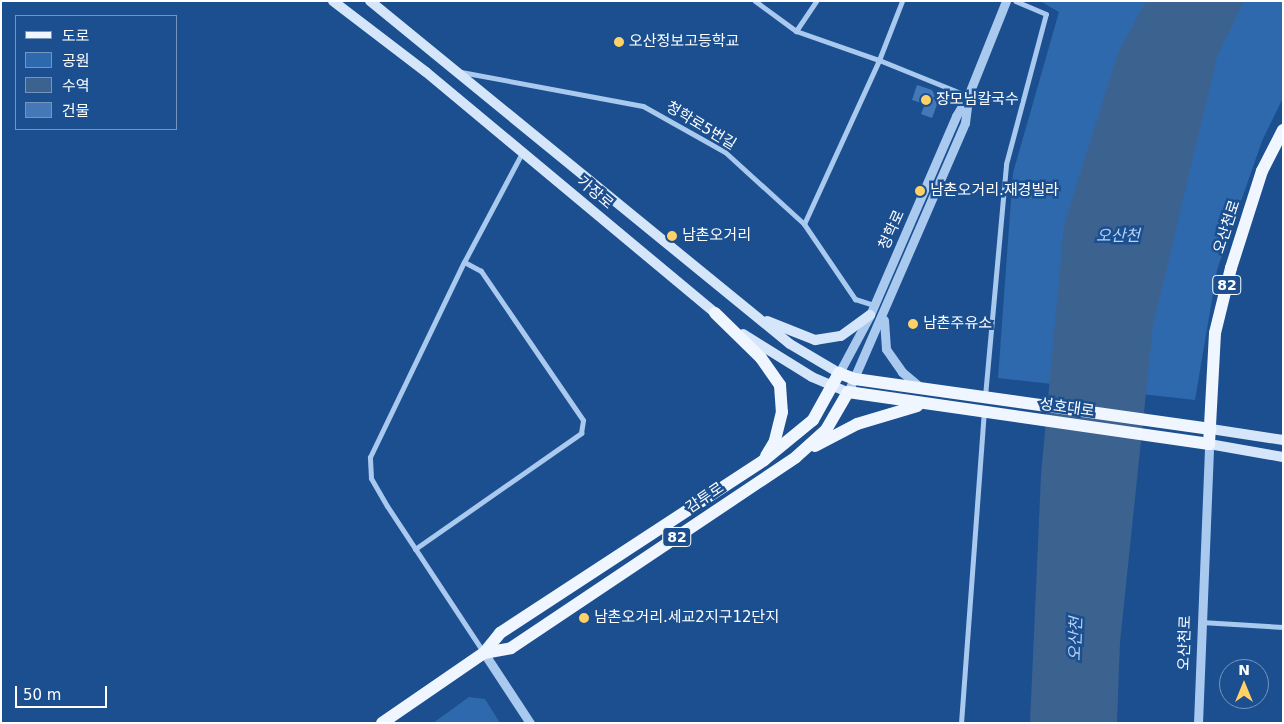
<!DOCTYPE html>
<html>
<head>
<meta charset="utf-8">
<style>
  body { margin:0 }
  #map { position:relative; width:1284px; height:724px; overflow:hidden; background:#1b4f8f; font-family:"DejaVu Sans","Noto Sans KR",sans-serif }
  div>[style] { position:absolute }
  .green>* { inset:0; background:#2e69ad }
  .water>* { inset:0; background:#3c6290 }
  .building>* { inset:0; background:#4478b7 }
  .minor>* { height:5px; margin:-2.5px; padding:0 2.5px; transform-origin:2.5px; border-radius:2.5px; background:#a9c9ee }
  .tertiary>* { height:9px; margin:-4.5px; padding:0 4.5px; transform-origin:4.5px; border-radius:4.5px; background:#a9c9ee }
  .secondary>* { height:10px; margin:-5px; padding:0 5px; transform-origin:5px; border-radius:5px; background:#d6e6fa }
  .primary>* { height:12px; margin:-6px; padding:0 6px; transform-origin:6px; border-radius:6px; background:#f0f6ff }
  .dots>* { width:14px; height:14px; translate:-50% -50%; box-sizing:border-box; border:2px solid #1b4f8f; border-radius:50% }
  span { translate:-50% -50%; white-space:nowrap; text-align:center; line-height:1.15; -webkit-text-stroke:5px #1b4f8f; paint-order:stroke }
  .shield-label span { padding:1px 4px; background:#1b4f8f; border:1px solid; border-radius:4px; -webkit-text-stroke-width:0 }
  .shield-label { font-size:14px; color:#fff; font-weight:700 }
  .poi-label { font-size:15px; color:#fff }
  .left { translate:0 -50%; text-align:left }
  .street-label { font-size:15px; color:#fff }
  .water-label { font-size:16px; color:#b5d3f5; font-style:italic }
  .frame { position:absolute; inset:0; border:2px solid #fff; pointer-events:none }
  .legend { position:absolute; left:15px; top:15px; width:162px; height:115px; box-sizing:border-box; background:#1b4f8f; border:1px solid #7695bc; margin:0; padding:6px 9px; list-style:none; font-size:15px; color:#fff }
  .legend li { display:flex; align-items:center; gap:10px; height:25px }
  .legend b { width:25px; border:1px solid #7695bc }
  .north { position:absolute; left:1219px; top:659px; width:50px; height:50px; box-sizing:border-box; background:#1b4f8f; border:1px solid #7695bc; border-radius:50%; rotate:0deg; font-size:14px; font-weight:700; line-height:20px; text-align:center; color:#fff }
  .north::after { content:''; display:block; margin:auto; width:18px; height:22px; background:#ffd166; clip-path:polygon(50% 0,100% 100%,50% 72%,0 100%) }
  .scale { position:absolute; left:15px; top:686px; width:92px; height:22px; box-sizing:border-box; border:2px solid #fff; border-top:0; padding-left:6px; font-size:15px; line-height:18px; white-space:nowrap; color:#fff; -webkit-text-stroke:4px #1b4f8f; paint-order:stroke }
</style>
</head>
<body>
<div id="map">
  <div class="green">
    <div style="clip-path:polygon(1040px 1px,1283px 1px,1283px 98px,1262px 141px,1217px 270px,1195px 400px,998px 378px,1013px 173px,1059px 12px)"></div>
    <div style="clip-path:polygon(469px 697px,485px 699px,500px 723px,433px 723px)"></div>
  </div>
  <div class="water">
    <div style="clip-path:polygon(1146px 1px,1244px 1px,1217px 57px,1153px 326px,1120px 642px,1117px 723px,1030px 723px,1041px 475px,1064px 225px,1118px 53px)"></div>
  </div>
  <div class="building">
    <div style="clip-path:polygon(917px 85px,932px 90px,938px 102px,932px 118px,921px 114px,925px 104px,912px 100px)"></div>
  </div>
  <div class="minor">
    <div style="left:755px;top:1px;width:51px;rotate:36.2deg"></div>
    <div style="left:796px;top:31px;width:88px;rotate:19.3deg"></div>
    <div style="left:879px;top:60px;width:63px;rotate:-68.7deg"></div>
    <div style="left:796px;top:31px;width:36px;rotate:-56deg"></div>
    <div style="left:461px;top:72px;width:185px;rotate:10.6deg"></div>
    <div style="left:643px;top:106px;width:94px;rotate:29.3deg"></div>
    <div style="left:725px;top:152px;width:107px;rotate:42.3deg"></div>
    <div style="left:804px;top:224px;width:91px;rotate:55.8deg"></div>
    <div style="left:855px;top:299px;width:20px;rotate:18deg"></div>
    <div style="left:804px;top:224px;width:180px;rotate:-65.4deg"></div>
    <div style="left:879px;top:60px;width:96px;rotate:22deg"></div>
    <div style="left:985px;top:396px;width:233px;rotate:-84.8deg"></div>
    <div style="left:1006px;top:164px;width:155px;rotate:-75.1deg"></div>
    <div style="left:1046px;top:14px;width:33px;rotate:-157deg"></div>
    <div style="left:415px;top:549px;width:203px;rotate:-34.9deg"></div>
    <div style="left:581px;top:433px;width:13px;rotate:-81deg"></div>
    <div style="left:583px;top:420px;width:181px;rotate:-124.4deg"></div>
    <div style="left:481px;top:271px;width:19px;rotate:-152deg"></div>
    <div style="left:1201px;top:622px;width:82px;rotate:3.5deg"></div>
    <div style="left:484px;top:653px;width:176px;rotate:-123.4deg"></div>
    <div style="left:387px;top:506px;width:32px;rotate:-120deg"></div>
    <div style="left:371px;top:478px;width:21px;rotate:-93deg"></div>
    <div style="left:370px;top:457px;width:216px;rotate:-64.3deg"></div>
    <div style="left:464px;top:262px;width:123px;rotate:-62deg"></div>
    <div style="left:961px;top:723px;width:311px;rotate:-85.8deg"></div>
  </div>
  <div class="tertiary">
    <div style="left:884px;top:320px;width:29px;rotate:86deg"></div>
    <div style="left:886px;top:349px;width:28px;rotate:55deg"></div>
    <div style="left:902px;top:372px;width:25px;rotate:40deg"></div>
    <div style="left:839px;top:373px;width:66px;rotate:-61.9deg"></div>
    <div style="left:870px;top:315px;width:217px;rotate:-66.6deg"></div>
    <div style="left:956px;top:116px;width:23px;rotate:-59deg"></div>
    <div style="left:968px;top:96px;width:102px;rotate:-68.2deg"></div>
    <div style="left:848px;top:392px;width:293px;rotate:-66.5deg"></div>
    <div style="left:965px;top:123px;width:24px;rotate:-83deg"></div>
    <div style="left:484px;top:653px;width:84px;rotate:56.7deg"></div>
    <div style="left:1198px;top:723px;width:279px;rotate:-87.7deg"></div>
  </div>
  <div class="secondary">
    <div style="left:333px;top:1px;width:117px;rotate:37.4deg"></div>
    <div style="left:426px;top:72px;width:383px;rotate:39.8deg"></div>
    <div style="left:370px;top:1px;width:542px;rotate:39.24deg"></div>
    <div style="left:790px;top:344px;width:57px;rotate:30.6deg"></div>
    <div style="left:767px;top:321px;width:52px;rotate:21.6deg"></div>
    <div style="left:815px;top:340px;width:26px;rotate:-9deg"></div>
    <div style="left:841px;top:336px;width:36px;rotate:-36deg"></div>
    <div style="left:743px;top:334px;width:81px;rotate:31.9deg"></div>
    <div style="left:812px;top:377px;width:39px;rotate:23deg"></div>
    <div style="left:1211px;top:429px;width:73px;rotate:8.7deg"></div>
    <div style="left:1209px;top:444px;width:75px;rotate:10deg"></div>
  </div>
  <div class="primary">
    <div style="left:715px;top:313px;width:64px;rotate:44.4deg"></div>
    <div style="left:761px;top:358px;width:33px;rotate:55deg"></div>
    <div style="left:780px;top:385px;width:27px;rotate:86deg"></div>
    <div style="left:782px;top:412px;width:30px;rotate:104deg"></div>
    <div style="left:775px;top:441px;width:17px;rotate:121deg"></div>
    <div style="left:815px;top:446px;width:47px;rotate:-27.6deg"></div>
    <div style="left:857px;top:424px;width:63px;rotate:-16.7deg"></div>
    <div style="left:484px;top:653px;width:27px;rotate:-10deg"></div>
    <div style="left:511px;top:648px;width:343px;rotate:-33.8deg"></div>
    <div style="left:796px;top:457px;width:40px;rotate:-42deg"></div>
    <div style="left:826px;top:430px;width:44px;rotate:-59.9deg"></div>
    <div style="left:848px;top:392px;width:365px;rotate:8.2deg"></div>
    <div style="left:1209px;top:444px;width:111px;rotate:-86.9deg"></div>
    <div style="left:1215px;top:333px;width:67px;rotate:-76.2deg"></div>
    <div style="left:1231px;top:268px;width:102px;rotate:-72.3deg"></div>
    <div style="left:1262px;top:171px;width:46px;rotate:-62.9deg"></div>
    <div style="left:382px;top:723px;width:124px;rotate:-34.5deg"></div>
    <div style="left:484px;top:653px;width:26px;rotate:-51deg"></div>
    <div style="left:500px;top:633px;width:316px;rotate:-33.2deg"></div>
    <div style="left:764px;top:460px;width:63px;rotate:-39.2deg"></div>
    <div style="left:813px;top:420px;width:54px;rotate:-61deg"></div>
    <div style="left:839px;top:373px;width:17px;rotate:21deg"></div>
    <div style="left:855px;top:379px;width:359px;rotate:8deg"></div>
  </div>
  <div class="dots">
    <div style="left:619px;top:42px;background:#ffd166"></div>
    <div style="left:926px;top:100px;background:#ffd166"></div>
    <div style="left:920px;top:191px;background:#ffd166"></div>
    <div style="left:672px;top:236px;background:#ffd166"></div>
    <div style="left:913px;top:324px;background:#ffd166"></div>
    <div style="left:584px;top:618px;background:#ffd166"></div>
  </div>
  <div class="shield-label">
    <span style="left:1227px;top:285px">82</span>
    <span style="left:677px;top:537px">82</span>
  </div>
  <div class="poi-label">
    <span class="left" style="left:629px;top:42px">오산정보고등학교</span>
    <span class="left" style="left:936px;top:100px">장모님칼국수</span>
    <span class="left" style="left:930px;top:191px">남촌오거리.재경빌라</span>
    <span class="left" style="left:682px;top:236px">남촌오거리</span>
    <span class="left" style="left:923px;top:324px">남촌주유소</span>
    <span class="left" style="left:594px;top:618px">남촌오거리.세교2지구12단지</span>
  </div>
  <div class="street-label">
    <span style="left:701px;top:126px;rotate:31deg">청학로5번길</span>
    <span style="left:595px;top:193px;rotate:40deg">가장로</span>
    <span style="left:1227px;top:227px;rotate:-72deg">오산천로</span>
    <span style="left:892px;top:230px;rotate:-66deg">청학로</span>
    <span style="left:1067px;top:408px;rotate:8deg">성호대로</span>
    <span style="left:705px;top:498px;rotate:-34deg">감투로</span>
    <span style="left:1185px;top:643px;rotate:-88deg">오산천로</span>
  </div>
  <div class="water-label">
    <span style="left:1118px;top:236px">오산천</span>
    <span style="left:1076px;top:639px;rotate:-88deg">오산천</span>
  </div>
  <div class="frame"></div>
  <ul class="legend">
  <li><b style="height:6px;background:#f0f6ff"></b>도로</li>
  <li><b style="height:14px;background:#2e69ad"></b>공원</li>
  <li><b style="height:14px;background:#3c6290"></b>수역</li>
  <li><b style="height:14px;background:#4478b7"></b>건물</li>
  </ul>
  <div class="north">N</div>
  <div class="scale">50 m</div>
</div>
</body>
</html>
